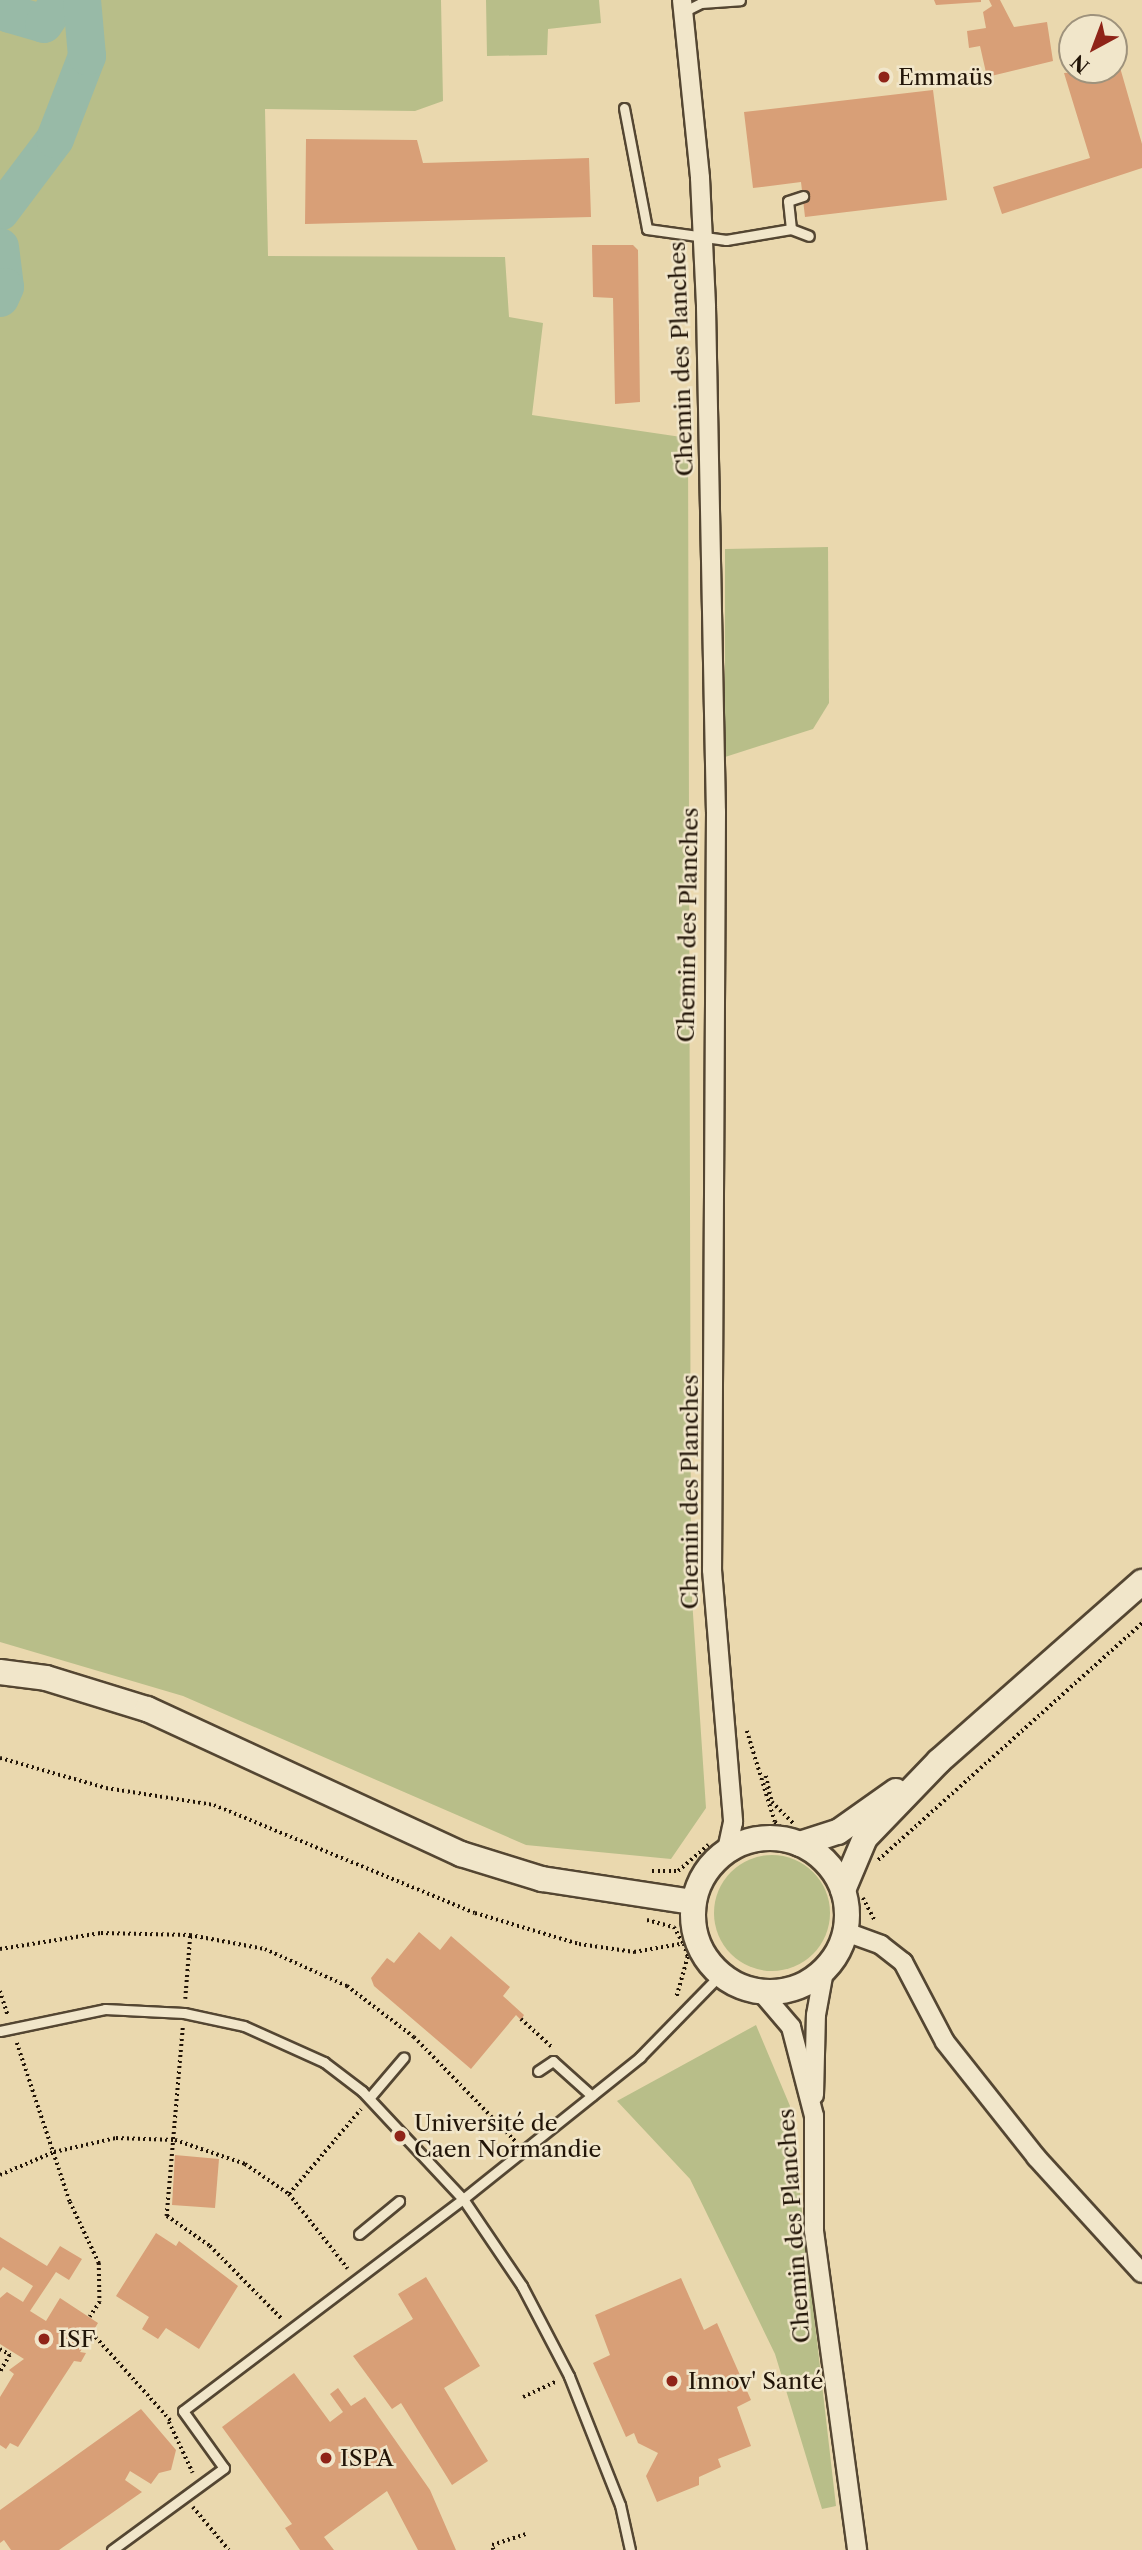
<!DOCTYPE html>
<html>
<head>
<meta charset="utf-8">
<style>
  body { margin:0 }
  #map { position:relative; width:1142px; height:2550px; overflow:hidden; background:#ead8ae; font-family:"Libre Caslon Text",serif }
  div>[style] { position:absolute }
  .green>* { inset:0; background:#b8be89 }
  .round { border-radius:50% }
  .river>* { height:38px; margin:-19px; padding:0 19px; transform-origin:19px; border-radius:19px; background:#98baa7 }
  .building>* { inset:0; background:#d89f77 }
  .path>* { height:3.5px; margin-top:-1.75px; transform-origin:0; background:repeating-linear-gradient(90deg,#221508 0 2px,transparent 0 5.5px) }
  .roads { filter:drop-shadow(2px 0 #544632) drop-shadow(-2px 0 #544632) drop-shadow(0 2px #544632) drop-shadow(0 -2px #544632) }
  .lane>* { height:9px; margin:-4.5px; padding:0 4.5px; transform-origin:4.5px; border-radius:4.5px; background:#f1e6ca }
  .street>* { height:18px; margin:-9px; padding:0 9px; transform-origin:9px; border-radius:9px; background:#f1e6ca }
  .secondary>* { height:24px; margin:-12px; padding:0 12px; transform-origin:12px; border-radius:12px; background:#f1e6ca }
  .secondary>.ring { margin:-12px; padding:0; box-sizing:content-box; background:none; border:24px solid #f1e6ca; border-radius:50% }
  .dots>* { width:19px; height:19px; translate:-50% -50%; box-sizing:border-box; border:4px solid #f1e6ca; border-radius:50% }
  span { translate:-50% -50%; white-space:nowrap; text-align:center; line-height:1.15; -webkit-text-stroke:5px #f1e6ca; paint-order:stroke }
  .poi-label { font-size:23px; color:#221508 }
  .left { translate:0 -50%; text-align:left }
  .street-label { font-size:23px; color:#221508 }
  .north { position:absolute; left:1058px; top:14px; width:70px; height:70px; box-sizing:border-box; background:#f1e6ca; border:2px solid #9e927c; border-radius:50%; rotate:221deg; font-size:19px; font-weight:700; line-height:28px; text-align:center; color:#221508 }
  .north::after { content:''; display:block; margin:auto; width:24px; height:32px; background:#8f2418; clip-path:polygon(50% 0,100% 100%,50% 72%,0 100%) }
</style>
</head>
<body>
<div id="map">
  <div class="green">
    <div style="clip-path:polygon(0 0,441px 0,443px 101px,415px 111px,265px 109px,268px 256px,505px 257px,509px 317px,543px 323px,532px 415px,688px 438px,691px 1584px,706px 1808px,671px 1859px,526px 1845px,183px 1696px,0 1642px)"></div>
    <div style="clip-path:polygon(486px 0,599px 0,601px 23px,548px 29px,547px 55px,487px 56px)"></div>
    <div style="clip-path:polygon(828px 547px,829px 703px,813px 729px,725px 757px,725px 549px)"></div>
    <div class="round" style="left:714px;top:1855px;width:116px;height:116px"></div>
    <div style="clip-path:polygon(756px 2025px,790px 2106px,836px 2506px,822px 2509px,775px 2354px,690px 2179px,617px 2101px)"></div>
  </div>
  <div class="river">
    <div style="left:10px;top:0;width:14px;rotate:90deg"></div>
    <div style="left:10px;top:14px;width:35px;rotate:16deg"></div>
    <div style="left:44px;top:24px;width:29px;rotate:-56deg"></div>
    <div style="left:0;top:212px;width:91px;rotate:-53deg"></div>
    <div style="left:55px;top:139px;width:89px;rotate:-68.9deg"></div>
    <div style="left:87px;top:56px;width:56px;rotate:-95.1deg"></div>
    <div style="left:0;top:247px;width:40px;rotate:82.9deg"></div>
    <div style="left:5px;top:287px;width:12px;rotate:114deg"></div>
  </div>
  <div class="building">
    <div style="clip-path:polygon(934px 0,981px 0,981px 2px,936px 5px)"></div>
    <div style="clip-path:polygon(989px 0,1000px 0,1014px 27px,1047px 22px,1053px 61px,987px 77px,980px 46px,969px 48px,967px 31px,986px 28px,983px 12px,992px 6px)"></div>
    <div style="clip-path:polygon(1117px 57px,1142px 144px,1142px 168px,1002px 214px,993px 187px,1090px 158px,1064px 73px,1114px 70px)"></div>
    <div style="clip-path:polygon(933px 90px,947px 200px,805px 217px,801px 182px,753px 188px,744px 112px)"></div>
    <div style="clip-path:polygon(306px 139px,417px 140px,423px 163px,589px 158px,591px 217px,305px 224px)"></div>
    <div style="clip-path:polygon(592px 245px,633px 245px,638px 250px,640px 402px,615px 404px,613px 298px,593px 297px)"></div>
    <div style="clip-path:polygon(419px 1932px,440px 1950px,451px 1936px,510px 1987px,503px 1996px,524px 2015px,521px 2020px,516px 2015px,471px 2069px,374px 1986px,371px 1978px,387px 1958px,394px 1963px)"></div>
    <div style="clip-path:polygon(175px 2155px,219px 2159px,215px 2208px,172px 2205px)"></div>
    <div style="clip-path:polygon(156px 2233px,176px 2246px,179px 2241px,238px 2286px,199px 2349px,166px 2328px,158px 2339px,142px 2329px,149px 2317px,116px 2296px)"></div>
    <div style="clip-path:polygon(0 2237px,47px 2266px,60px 2246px,82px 2259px,69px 2280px,56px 2272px,30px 2311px,46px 2321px,60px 2298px,98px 2323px,80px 2352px,86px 2353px,81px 2362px,74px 2361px,18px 2447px,10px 2443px,6px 2449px,0 2445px,0 2397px,14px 2374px,9px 2370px,24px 2359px,0 2344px,0 2298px,7px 2292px,23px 2302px,33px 2286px,3px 2267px,0 2271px)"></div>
    <div style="clip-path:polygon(426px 2277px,480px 2366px,444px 2388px,488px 2461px,452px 2485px,401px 2403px,392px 2409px,353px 2356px,413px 2319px,398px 2294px)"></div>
    <div style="clip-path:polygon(681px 2278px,704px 2330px,717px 2323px,751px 2400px,737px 2407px,751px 2446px,718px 2459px,721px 2467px,699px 2477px,699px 2485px,657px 2502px,646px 2476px,658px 2453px,638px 2443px,634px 2433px,626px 2437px,593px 2363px,610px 2355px,595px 2315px)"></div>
    <div style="clip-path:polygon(294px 2373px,330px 2422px,343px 2412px,330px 2394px,338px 2388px,351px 2406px,365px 2397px,430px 2490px,456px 2550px,418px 2550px,387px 2491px,324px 2537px,334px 2550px,300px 2550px,285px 2528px,292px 2524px,222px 2427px)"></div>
    <div style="clip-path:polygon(141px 2409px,176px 2450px,171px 2470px,159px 2473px,151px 2484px,130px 2471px,125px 2480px,142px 2492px,59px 2550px,11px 2550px,4px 2540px,0 2543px,0 2510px)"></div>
  </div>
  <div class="path">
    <div style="left:747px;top:1731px;width:95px;rotate:72.9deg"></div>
    <div style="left:775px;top:1822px;width:12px;rotate:42deg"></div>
    <div style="left:0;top:1758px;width:110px;rotate:15.8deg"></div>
    <div style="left:106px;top:1788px;width:109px;rotate:8.9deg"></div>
    <div style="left:214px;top:1805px;width:282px;rotate:22.5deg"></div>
    <div style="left:475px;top:1913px;width:109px;rotate:16.6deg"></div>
    <div style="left:579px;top:1944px;width:56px;rotate:8.3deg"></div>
    <div style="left:634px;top:1952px;width:64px;rotate:-9.9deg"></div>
    <div style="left:766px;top:1776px;width:27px;rotate:77deg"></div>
    <div style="left:772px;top:1802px;width:30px;rotate:45deg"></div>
    <div style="left:878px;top:1860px;width:355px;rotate:-41.9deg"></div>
    <div style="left:652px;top:1871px;width:26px"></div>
    <div style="left:678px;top:1871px;width:40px;rotate:-41deg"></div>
    <div style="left:863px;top:1898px;width:26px;rotate:62deg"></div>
    <div style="left:647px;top:1920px;width:28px;rotate:15deg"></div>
    <div style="left:674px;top:1927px;width:20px;rotate:60deg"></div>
    <div style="left:684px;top:1944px;width:14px;rotate:73deg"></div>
    <div style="left:688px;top:1957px;width:41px;rotate:105.8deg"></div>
    <div style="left:0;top:1949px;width:102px;rotate:-9deg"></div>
    <div style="left:101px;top:1933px;width:89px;rotate:1.3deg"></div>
    <div style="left:190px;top:1935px;width:76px;rotate:10.6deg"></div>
    <div style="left:265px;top:1949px;width:90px;rotate:24.3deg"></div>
    <div style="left:347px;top:1986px;width:84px;rotate:37.3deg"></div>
    <div style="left:414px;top:2037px;width:145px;rotate:45.8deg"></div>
    <div style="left:0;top:1991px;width:25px;rotate:72deg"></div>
    <div style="left:185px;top:1999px;width:64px;rotate:-85.5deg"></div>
    <div style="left:521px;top:2019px;width:43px;rotate:42.2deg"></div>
    <div style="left:183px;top:2028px;width:189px;rotate:94.9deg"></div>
    <div style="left:167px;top:2216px;width:52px;rotate:34.9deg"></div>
    <div style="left:210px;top:2246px;width:104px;rotate:45.4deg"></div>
    <div style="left:17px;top:2043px;width:168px;rotate:71.6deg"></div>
    <div style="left:70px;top:2202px;width:68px;rotate:64.6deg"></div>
    <div style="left:99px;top:2263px;width:39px;rotate:89deg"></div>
    <div style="left:100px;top:2302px;width:18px;rotate:124deg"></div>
    <div style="left:0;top:2175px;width:59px;rotate:-23.1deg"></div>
    <div style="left:54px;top:2152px;width:64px;rotate:-12.7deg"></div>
    <div style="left:116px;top:2138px;width:59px;rotate:1.9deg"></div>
    <div style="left:175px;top:2140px;width:74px;rotate:18.9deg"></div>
    <div style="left:245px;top:2164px;width:53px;rotate:34.3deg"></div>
    <div style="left:289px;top:2194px;width:111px;rotate:-49.7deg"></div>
    <div style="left:289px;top:2194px;width:95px;rotate:51.8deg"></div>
    <div style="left:92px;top:2333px;width:118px;rotate:48.1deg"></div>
    <div style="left:0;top:2349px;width:12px;rotate:31deg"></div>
    <div style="left:10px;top:2355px;width:20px;rotate:120deg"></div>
    <div style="left:523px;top:2397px;width:38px;rotate:-25deg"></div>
    <div style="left:169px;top:2422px;width:56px;rotate:64.8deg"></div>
    <div style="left:193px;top:2507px;width:56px;rotate:50.1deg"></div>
    <div style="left:493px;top:2550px;width:5px;rotate:-101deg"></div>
    <div style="left:492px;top:2545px;width:36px;rotate:-18deg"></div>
  </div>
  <div class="roads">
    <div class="lane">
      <div style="left:683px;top:12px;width:20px;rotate:-27deg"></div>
      <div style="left:701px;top:3px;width:39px;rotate:-4deg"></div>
      <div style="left:624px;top:108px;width:123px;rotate:79.2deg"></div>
      <div style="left:647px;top:229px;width:80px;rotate:7.9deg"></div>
      <div style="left:726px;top:240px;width:66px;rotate:-9.6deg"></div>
      <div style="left:791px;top:229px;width:19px;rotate:21deg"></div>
      <div style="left:791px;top:229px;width:28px;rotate:-96deg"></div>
      <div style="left:788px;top:201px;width:16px;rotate:-18deg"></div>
      <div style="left:0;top:2031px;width:107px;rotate:-11.8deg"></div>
      <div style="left:105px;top:2009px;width:79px;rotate:2.9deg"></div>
      <div style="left:184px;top:2013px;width:61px;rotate:12.2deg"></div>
      <div style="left:244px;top:2026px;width:88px;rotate:24.2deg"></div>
      <div style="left:324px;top:2062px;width:48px;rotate:37.3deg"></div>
      <div style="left:362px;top:2091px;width:148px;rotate:46.9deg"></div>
      <div style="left:463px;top:2199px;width:351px;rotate:142.9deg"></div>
      <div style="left:183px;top:2411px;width:70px;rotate:54.3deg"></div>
      <div style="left:224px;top:2468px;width:139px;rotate:143.8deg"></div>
      <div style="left:538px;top:2071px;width:18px;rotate:-34deg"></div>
      <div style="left:553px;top:2061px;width:52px;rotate:41.9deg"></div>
      <div style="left:370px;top:2097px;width:52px;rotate:-49.6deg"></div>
      <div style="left:359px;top:2234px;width:52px;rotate:-39.5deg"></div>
      <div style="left:630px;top:2550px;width:46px;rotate:-102.5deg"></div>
      <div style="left:620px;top:2505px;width:139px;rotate:-111.6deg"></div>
      <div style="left:569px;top:2376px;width:102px;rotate:-117.6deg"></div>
      <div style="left:522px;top:2286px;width:105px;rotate:-124.1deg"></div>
      <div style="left:463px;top:2199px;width:227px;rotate:-38.7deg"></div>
      <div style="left:640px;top:2057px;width:115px;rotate:-45.7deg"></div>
    </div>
    <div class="street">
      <div style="left:682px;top:0;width:179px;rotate:84.2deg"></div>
      <div style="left:700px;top:178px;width:129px;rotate:87.3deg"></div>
      <div style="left:706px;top:307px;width:505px;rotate:88.87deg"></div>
      <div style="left:716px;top:812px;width:758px;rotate:90.3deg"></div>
      <div style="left:712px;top:1570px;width:253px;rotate:85.2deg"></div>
      <div style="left:733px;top:1822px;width:29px;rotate:102deg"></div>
      <div style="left:846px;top:1932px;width:37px;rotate:20deg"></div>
      <div style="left:881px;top:1945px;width:28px;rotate:38deg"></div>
      <div style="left:903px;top:1962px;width:90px;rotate:62.3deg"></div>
      <div style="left:945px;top:2042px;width:147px;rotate:51.6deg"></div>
      <div style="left:1036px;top:2157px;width:157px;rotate:47.6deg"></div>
      <div style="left:762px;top:1993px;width:45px;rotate:49.5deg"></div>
      <div style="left:791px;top:2027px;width:92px;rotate:75.5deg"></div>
      <div style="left:814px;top:2116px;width:115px;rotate:90deg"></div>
      <div style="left:814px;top:2231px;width:322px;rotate:82.3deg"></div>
      <div style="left:814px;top:2095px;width:80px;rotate:-88.6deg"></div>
      <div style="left:816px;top:2015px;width:45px;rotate:-79.7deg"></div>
    </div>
    <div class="secondary">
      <div style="left:0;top:1672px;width:46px;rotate:7.4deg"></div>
      <div style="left:46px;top:1678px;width:106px;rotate:17.1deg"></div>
      <div style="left:147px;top:1709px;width:346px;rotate:24.8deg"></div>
      <div style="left:461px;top:1854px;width:85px;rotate:17.2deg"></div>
      <div style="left:542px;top:1879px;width:153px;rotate:8.7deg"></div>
      <div class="ring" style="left:693px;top:1838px;width:130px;height:130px"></div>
      <div style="left:800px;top:1844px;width:40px;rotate:-18deg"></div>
      <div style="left:838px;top:1832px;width:71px;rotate:-35.3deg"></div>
      <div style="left:843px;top:1890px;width:56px;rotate:-67.1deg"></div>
      <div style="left:865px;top:1838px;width:107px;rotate:-46.1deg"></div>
      <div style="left:939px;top:1761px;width:271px;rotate:-41.4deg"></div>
    </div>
  </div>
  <div class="dots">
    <div style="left:884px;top:77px;background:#8f2418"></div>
    <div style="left:400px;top:2136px;background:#8f2418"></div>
    <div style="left:44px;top:2339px;background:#8f2418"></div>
    <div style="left:672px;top:2381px;background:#8f2418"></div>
    <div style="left:326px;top:2458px;background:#8f2418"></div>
  </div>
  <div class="poi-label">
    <span class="left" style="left:898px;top:77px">Emmaüs</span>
    <span class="left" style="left:414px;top:2136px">Université de<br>Caen Normandie</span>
    <span class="left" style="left:58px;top:2339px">ISF</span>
    <span class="left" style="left:688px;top:2381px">Innov' Santé</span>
    <span class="left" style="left:340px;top:2458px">ISPA</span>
  </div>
  <div class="street-label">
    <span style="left:681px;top:359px;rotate:-92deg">Chemin des Planches</span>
    <span style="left:688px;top:925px;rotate:-89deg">Chemin des Planches</span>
    <span style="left:690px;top:1492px;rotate:-90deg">Chemin des Planches</span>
    <span style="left:794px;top:2226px;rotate:-94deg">Chemin des Planches</span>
  </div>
  <div class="north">N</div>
</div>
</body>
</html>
